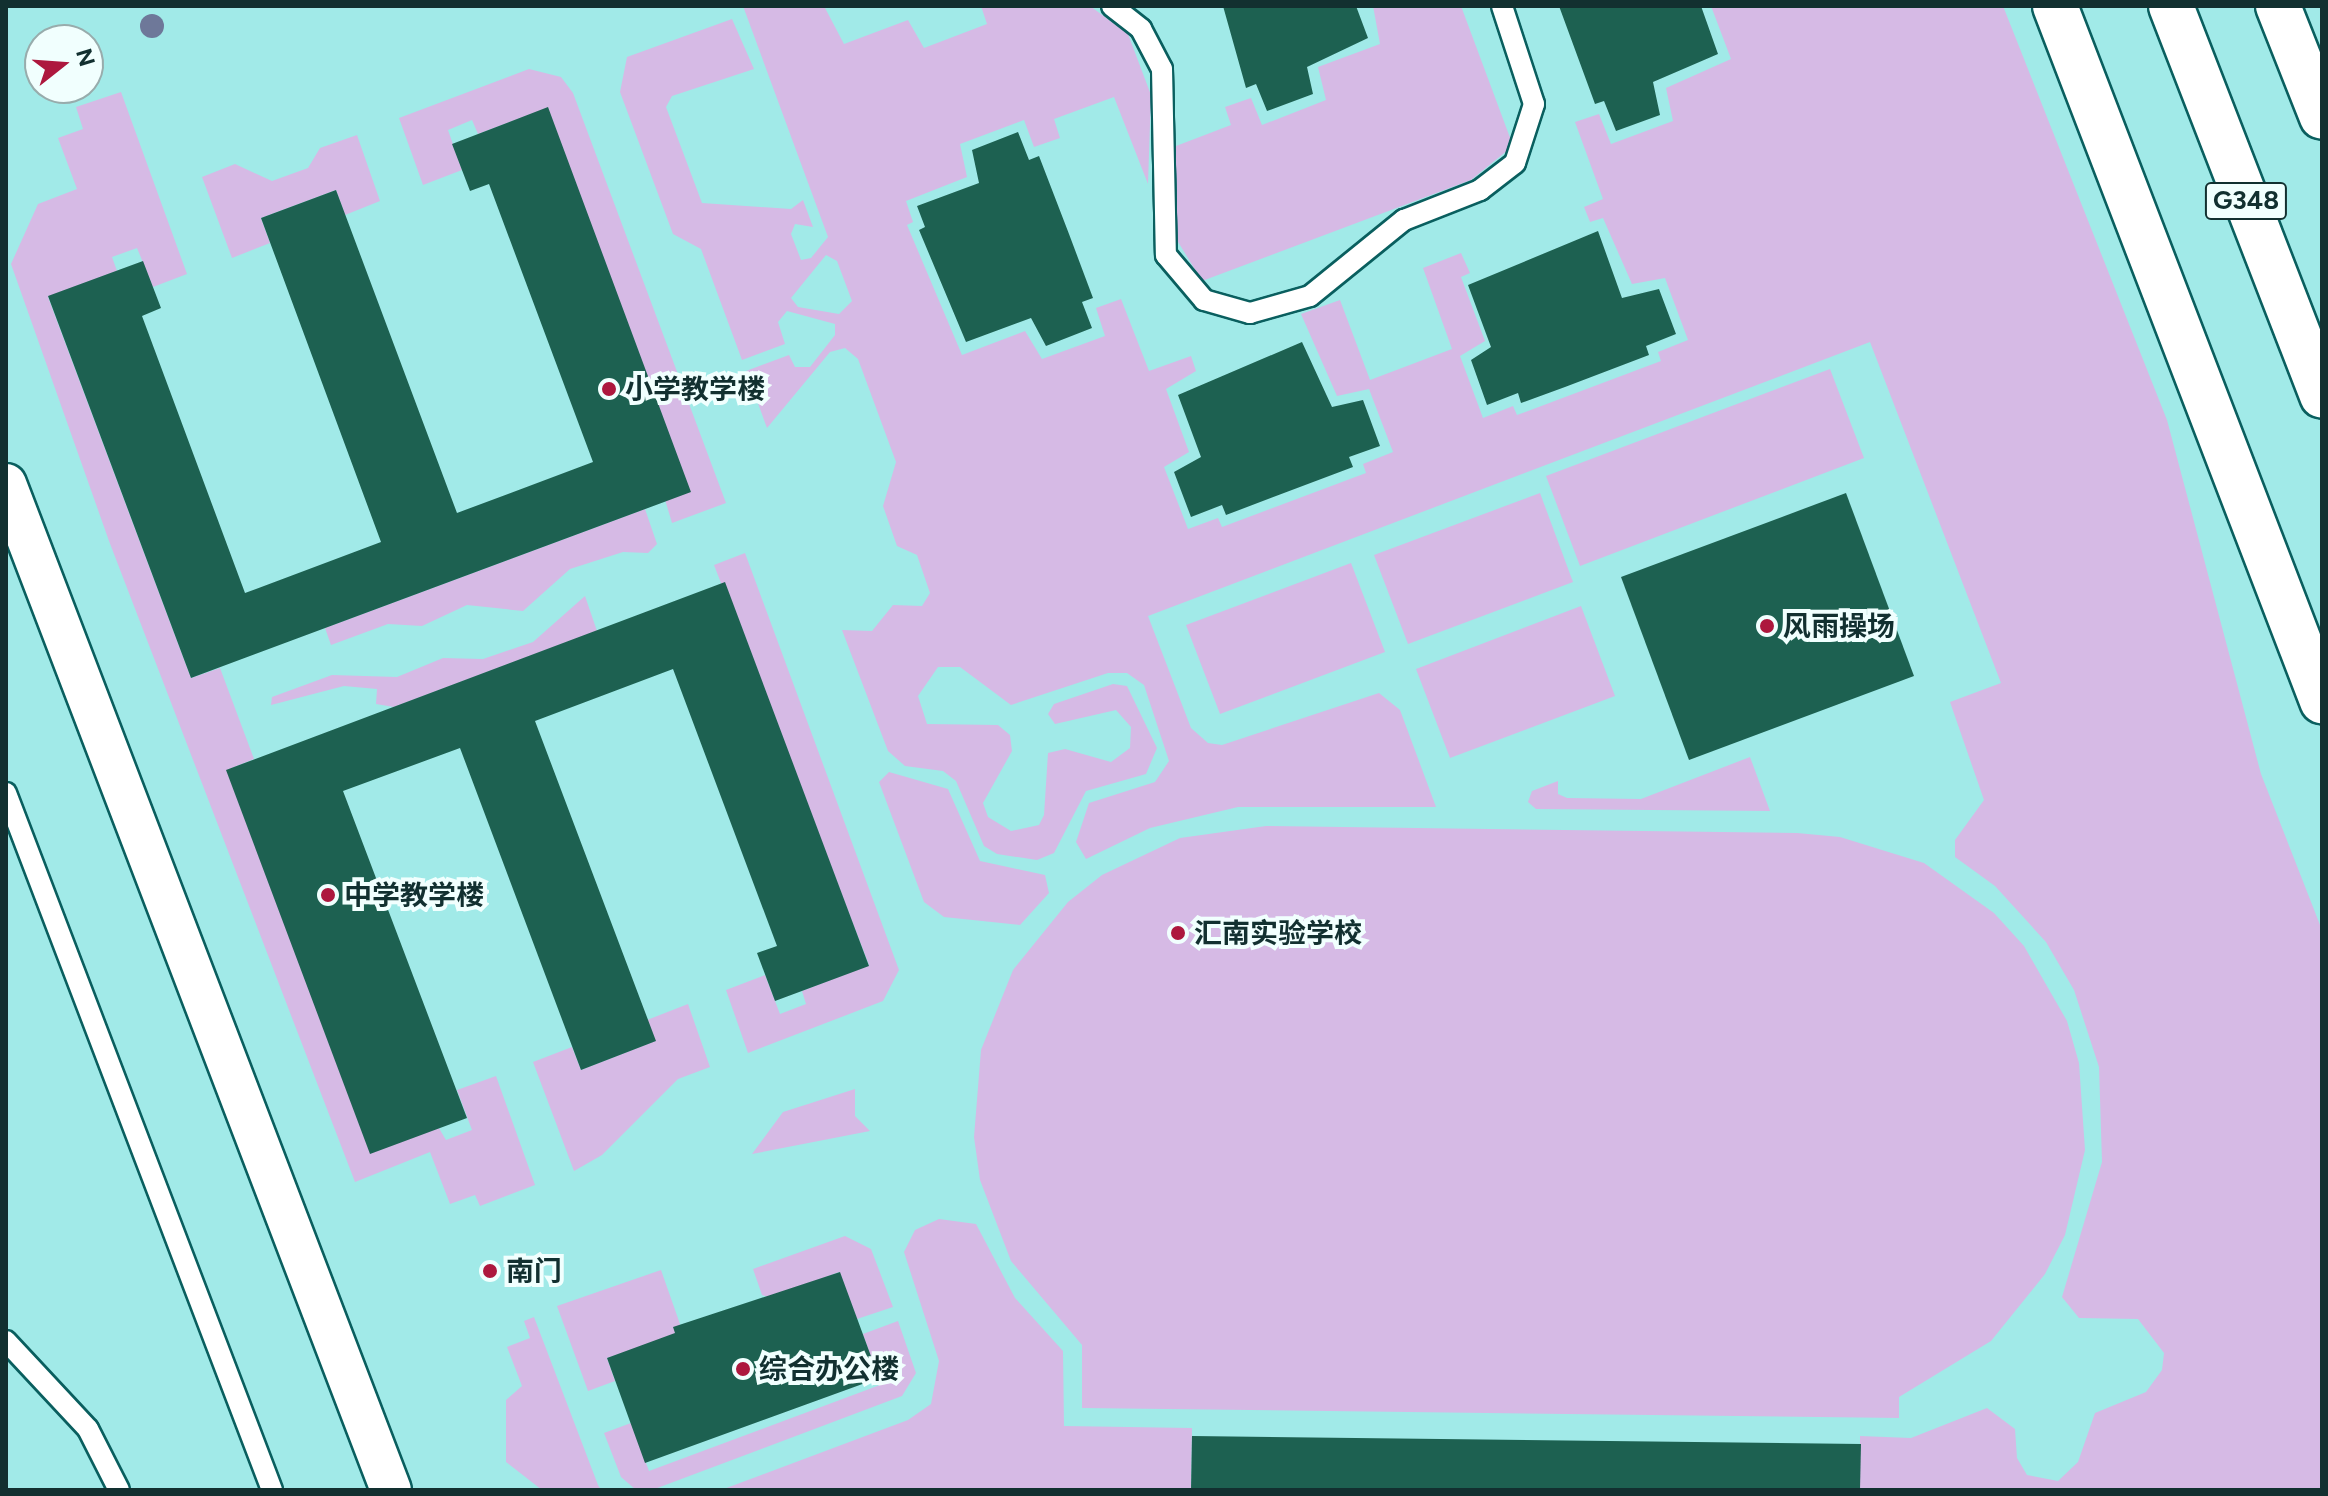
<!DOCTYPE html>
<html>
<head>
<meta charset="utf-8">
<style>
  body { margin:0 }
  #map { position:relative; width:2328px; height:1496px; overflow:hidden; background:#a1eae8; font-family:Figtree,"Noto Sans SC",sans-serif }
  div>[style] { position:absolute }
  .green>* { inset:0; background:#d6bae5 }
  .building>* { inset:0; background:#1d6151 }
  .roads { filter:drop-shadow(2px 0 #0a5f5f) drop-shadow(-2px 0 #0a5f5f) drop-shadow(0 2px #0a5f5f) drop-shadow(0 -2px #0a5f5f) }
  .service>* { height:20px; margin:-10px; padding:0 10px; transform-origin:10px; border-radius:10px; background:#fff }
  .minor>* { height:40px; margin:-20px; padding:0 20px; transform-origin:20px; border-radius:20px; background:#fff }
  .tertiary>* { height:44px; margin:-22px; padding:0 22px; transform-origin:22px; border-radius:22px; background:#fff }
  .trunk>* { height:44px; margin:-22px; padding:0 22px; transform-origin:22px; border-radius:22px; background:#fff }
  .trees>* { width:24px; height:24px; margin:-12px; border-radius:50%; background:#6e7899 }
  .dots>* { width:22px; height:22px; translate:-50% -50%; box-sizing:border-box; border:4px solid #f1fffe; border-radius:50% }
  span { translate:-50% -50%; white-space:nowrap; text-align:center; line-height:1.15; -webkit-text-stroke:8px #f1fffe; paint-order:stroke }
  .shield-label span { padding:2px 6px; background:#f1fffe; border:2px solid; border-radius:6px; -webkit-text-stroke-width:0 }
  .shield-label { font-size:26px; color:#123030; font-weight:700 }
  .poi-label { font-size:28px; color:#123030; font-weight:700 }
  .left { translate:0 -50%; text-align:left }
  .frame { position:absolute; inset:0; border:8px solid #123030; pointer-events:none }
  .north { position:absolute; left:24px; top:24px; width:80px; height:80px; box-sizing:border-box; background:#f1fffe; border:2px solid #98acac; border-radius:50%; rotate:73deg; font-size:22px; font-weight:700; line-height:32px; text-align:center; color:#123030 }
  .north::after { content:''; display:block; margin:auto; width:28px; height:36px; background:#ad183e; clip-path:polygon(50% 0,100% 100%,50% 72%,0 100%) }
</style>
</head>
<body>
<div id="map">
  <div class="green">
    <div style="clip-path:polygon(evenodd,743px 6px,824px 6px,844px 44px,908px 20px,924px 48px,987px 24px,981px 6px,1090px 6px,1128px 34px,1151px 95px,1148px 184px,1114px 97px,1054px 119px,1060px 138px,1034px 147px,1024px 120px,960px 144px,967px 177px,906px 201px,913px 222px,907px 225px,962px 355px,1025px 331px,1042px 359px,1105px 336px,1096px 308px,1121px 299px,1149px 371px,1191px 356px,1196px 371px,1166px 389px,1189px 452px,1164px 467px,1188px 529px,1218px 518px,1222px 527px,1366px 473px,1363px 464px,1393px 452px,1369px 389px,1337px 396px,1301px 314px,1340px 300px,1370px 380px,1452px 349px,1423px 268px,1461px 253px,1470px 273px,1461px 277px,1485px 341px,1460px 356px,1483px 418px,1513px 406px,1517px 415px,1661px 361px,1658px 352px,1688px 340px,1665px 278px,1632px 284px,1603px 218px,1590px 222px,1584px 207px,1603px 199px,1575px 122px,1599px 114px,1611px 144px,1673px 121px,1666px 88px,1731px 59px,1711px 6px,2003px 6px,2167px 420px,2261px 774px,2322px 930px,2322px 1490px,1860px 1490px,1860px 1436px,1911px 1438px,1987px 1408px,2015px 1429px,2017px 1458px,2027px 1475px,2058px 1481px,2078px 1462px,2095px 1413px,2146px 1392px,2162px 1370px,2164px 1353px,2138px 1319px,2079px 1318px,2062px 1297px,2102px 1162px,2099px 1067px,2074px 990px,2046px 942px,1995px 886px,1955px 857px,1955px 840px,1984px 800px,1950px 702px,2001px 683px,1870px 342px,1148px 616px,1191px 728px,1208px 743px,1222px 745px,1379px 693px,1400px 710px,1436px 807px,1238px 807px,1150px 828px,1086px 859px,1076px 842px,1089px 803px,1155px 782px,1169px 761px,1144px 685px,1127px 673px,1108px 673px,1011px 705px,960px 667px,938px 667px,918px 696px,927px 724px,998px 725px,1010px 735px,1012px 751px,983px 803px,988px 817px,1011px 831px,1039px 825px,1044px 815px,1048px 753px,1065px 749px,1111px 762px,1130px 748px,1131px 727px,1116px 710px,1055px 724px,1048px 714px,1054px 704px,1113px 684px,1127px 686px,1157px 748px,1146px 774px,1086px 791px,1054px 853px,1037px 860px,997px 854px,984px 846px,956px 781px,943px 771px,905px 766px,888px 751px,842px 630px,872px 631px,893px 605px,922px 606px,930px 593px,917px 555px,897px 546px,883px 506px,896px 462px,858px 359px,845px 348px,830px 352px,767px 428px,746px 371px,789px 355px,795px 367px,810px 367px,835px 335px,835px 324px,787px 311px,778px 322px,785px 344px,742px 360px,701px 249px,673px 234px,620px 92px,627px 57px,732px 19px,754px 69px,672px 96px,666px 107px,702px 203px,791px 209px,803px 200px,813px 227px,795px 224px,791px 234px,801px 260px,811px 258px,828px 237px,743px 6px,826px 255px,837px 261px,852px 301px,839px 314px,798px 307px,791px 298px,826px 255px)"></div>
    <div style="clip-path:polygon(1373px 6px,1461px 6px,1512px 143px,1508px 150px,1471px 180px,1202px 281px,1175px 237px,1176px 146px,1231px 125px,1225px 107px,1251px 98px,1262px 125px,1326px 100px,1318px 67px,1380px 44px)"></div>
    <div style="clip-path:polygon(529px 69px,561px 77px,573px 93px,726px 503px,672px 523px,548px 108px,478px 134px,472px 120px,448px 130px,462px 170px,423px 185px,399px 118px)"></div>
    <div style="clip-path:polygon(121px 92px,187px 274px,153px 287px,137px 248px,112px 257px,117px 271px,48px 297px,191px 678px,220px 668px,254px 759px,227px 770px,446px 1140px,472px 1130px,457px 1090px,496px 1076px,535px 1185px,480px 1206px,475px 1195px,450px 1204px,430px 1152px,355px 1182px,109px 541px,11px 264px,38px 204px,77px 189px,58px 138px,83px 129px,76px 107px)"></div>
    <div style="clip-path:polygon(357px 135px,380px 201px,345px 215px,336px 190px,261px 218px,270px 243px,232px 258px,202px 177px,235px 164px,272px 181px,308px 168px,320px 148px)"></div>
    <div style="clip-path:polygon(1830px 369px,1864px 458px,1580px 566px,1546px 476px)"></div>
    <div style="clip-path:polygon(1540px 493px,1573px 582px,1408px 644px,1374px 555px)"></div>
    <div style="clip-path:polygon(645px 509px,657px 544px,648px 553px,623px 552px,570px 569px,523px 611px,467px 605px,422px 626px,388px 624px,331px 645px,325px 628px)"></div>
    <div style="clip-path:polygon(745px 553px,899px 970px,883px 1001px,748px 1053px,726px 990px,765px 975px,780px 1014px,806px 1004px,802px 991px,869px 965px,714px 565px)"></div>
    <div style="clip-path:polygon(1351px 563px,1385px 652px,1220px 714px,1186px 625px)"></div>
    <div style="clip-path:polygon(585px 596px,597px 631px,394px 707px,376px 704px,377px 689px,344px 686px,271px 705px,272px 697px,332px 675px,397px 677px,443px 658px,483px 659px,533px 642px)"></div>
    <div style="clip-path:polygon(1581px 606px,1615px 696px,1450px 758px,1416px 669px)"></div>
    <div style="clip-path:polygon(1750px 757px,1770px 811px,1536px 809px,1528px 802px,1532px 791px,1558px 781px,1558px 794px,1567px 798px,1641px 799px)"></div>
    <div style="clip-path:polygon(889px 772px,948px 789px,980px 861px,1045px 875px,1049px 893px,1020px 925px,944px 917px,924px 902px,879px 782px)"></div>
    <div style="clip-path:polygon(1266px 826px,1797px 833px,1840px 837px,1924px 863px,1994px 913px,2024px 946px,2067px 1021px,2079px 1063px,2085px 1150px,2065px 1235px,2045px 1274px,1991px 1341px,1899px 1397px,1899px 1418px,1082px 1408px,1082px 1345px,1011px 1261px,980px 1180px,974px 1137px,981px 1050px,1013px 970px,1068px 902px,1102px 875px,1180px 838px)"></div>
    <div style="clip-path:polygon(688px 1004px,710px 1067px,678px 1079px,602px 1155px,574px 1171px,533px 1062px,572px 1047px,581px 1070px,655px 1041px,647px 1020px)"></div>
    <div style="clip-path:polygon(855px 1089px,855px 1116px,870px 1131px,752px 1154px,783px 1112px)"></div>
    <div style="clip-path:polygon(939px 1219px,976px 1224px,1015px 1298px,1063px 1351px,1064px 1426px,1192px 1428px,1191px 1490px,721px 1490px,908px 1420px,931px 1404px,939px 1361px,904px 1252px,915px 1230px)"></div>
    <div style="clip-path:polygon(845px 1236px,871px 1249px,893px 1307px,857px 1319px,839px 1272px,771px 1298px,762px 1295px,753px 1269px)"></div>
    <div style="clip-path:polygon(661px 1270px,680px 1324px,676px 1336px,607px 1358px,615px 1381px,588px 1391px,557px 1306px)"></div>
    <div style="clip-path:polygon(534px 1317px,598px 1485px,601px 1490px,542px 1490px,506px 1462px,506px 1400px,522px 1386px,507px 1347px,530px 1338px,524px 1321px)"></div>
    <div style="clip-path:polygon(898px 1321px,916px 1373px,902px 1396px,652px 1490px,635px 1489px,621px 1477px,604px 1433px,631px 1423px,649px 1471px,880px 1385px,863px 1334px)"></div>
  </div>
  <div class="building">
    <div style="clip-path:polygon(1223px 6px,1356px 6px,1368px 38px,1307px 67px,1313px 94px,1267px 111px,1256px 84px,1246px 88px)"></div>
    <div style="clip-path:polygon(1559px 6px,1701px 6px,1718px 54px,1653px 82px,1660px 115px,1616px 131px,1604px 101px,1595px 104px)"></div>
    <div style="clip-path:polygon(548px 107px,691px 492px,191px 678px,48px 296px,143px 261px,161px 308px,142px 316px,245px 593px,381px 542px,261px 218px,336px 190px,457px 513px,593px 462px,489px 184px,470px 191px,452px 144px)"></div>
    <div style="clip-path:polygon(1018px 132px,1029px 160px,1039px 156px,1069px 234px,1093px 298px,1082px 302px,1092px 328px,1046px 346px,1031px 318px,966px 342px,919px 230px,925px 227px,917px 206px,979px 183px,972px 150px)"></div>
    <div style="clip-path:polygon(1598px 231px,1622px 298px,1659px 289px,1676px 334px,1646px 346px,1649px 355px,1565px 387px,1521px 403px,1518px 393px,1487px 405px,1471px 360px,1491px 347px,1468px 285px)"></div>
    <div style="clip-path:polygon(1302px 342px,1332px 407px,1363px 400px,1380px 446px,1349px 457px,1353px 467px,1226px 515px,1222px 505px,1191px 517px,1174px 472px,1201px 457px,1178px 395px)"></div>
    <div style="clip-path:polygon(1846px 493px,1914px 676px,1689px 760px,1621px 577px)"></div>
    <div style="clip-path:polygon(725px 582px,869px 966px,775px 1001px,757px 953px,777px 946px,673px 669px,535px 721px,656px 1041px,581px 1070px,460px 748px,343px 791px,467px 1118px,370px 1154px,226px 770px)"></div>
    <div style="clip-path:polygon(840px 1272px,879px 1378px,645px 1463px,607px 1358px,675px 1333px,673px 1327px)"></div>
    <div style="clip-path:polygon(1192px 1436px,1861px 1444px,1860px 1490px,1191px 1490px)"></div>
  </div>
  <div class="roads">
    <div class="service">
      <div style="left:1112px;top:6px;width:37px;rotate:38deg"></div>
      <div style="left:1141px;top:29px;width:45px;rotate:62.3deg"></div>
      <div style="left:1162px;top:69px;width:186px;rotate:88.8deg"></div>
      <div style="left:1166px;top:255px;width:59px;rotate:49.8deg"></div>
      <div style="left:1204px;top:300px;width:48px;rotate:15.8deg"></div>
      <div style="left:1250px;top:313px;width:62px;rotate:-15.8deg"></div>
      <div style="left:1310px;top:296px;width:121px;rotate:-39deg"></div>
      <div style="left:1404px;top:220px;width:82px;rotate:-21.5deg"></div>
      <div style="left:1480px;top:190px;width:44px;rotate:-37.6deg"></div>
      <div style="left:1515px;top:163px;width:62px;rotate:-72.1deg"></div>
      <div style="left:1534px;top:104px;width:103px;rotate:-108.1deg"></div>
      <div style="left:6px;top:793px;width:746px;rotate:69.11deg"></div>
      <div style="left:6px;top:1341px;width:120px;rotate:47deg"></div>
      <div style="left:88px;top:1429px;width:68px;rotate:63.1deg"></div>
    </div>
    <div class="minor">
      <div style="left:6px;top:484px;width:1077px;rotate:69.06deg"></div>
    </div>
    <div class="tertiary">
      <div style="left:2055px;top:6px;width:745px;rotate:68.98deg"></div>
    </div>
    <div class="trunk">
      <div style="left:2171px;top:6px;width:418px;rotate:68.8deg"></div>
      <div style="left:2278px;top:6px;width:119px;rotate:68.4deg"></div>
    </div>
  </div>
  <div class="trees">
    <div style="left:152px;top:26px"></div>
  </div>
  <div class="dots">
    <div style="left:609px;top:389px;background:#ad183e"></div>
    <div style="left:1767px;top:626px;background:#ad183e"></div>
    <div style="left:328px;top:895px;background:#ad183e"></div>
    <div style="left:1178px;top:933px;background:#ad183e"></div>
    <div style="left:490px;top:1271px;background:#ad183e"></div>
    <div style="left:743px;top:1369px;background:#ad183e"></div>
  </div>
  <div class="shield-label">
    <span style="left:2246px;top:201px">G348</span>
  </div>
  <div class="poi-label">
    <span class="left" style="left:625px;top:389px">小学教学楼</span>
    <span class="left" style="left:1783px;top:626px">风雨操场</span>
    <span class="left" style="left:344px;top:895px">中学教学楼</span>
    <span class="left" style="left:1194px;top:933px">汇南实验学校</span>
    <span class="left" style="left:506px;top:1271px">南门</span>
    <span class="left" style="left:759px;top:1369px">综合办公楼</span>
  </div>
  <div class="frame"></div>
  <div class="north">N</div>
</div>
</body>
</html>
